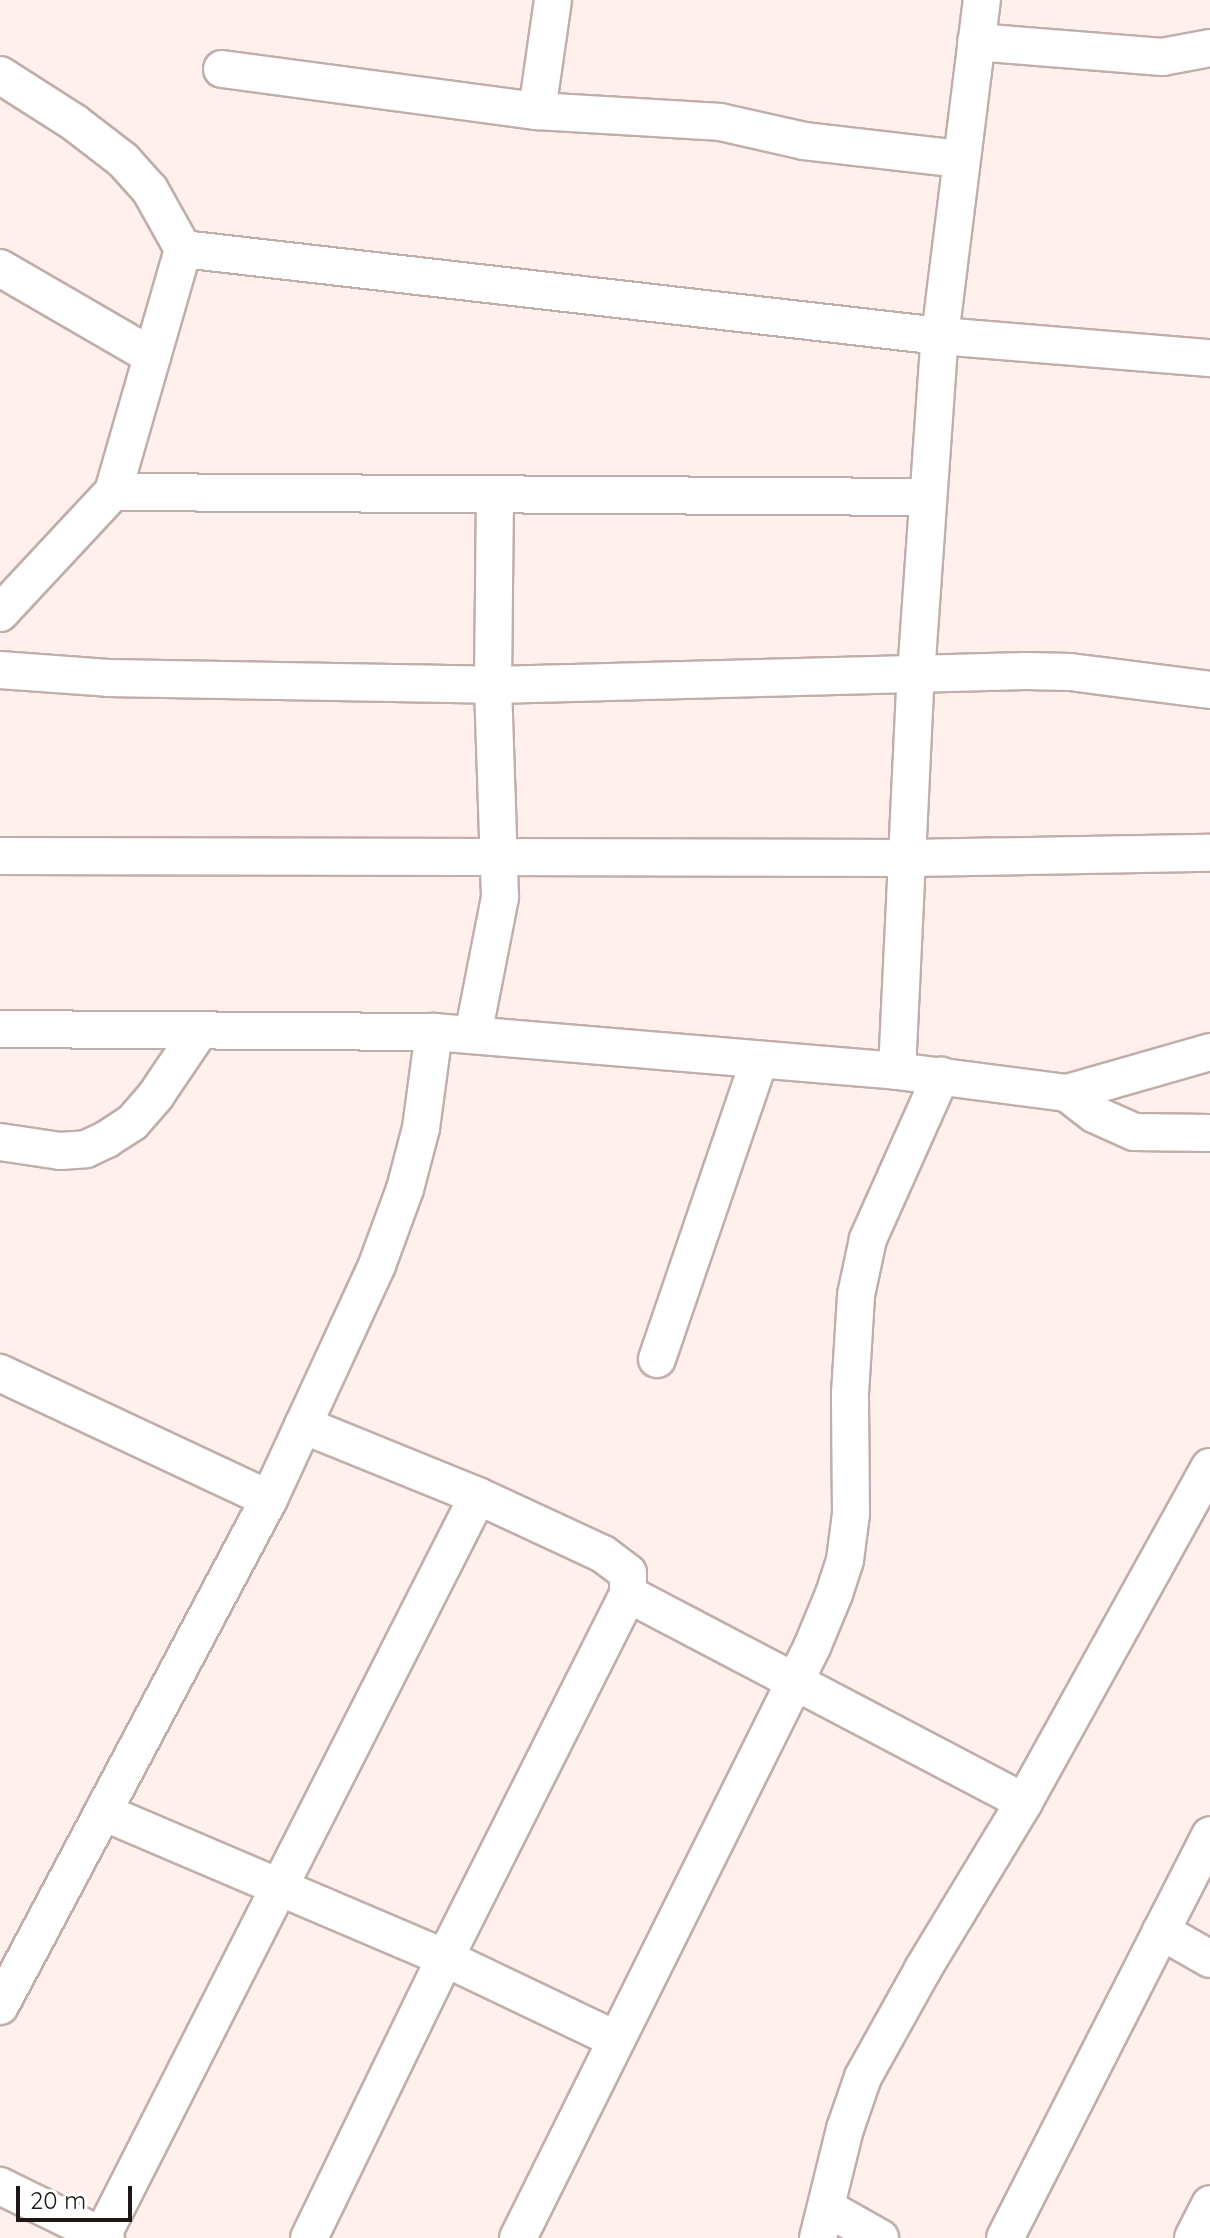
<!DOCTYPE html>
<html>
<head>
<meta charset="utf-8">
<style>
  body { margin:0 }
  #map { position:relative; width:1210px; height:2238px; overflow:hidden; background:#fff0ed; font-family:Quicksand,sans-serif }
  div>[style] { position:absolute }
  .roads { filter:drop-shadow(2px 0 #bfaeaa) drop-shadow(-2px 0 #bfaeaa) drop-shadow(0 2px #bfaeaa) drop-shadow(0 -2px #bfaeaa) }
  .minor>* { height:36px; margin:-18px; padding:0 18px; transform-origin:18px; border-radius:18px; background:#fff }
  span { translate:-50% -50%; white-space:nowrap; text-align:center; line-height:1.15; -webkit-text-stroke:8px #fff; paint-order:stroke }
  .scale { position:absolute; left:16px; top:2186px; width:116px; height:36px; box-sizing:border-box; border:4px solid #1e1716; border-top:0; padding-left:10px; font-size:24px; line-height:28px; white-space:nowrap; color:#1e1716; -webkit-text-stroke:6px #fff; paint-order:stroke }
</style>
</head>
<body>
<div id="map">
  <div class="roads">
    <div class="minor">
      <div style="left:976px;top:42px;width:187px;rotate:4.6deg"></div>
      <div style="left:1162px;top:57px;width:49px;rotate:-10.6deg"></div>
      <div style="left:222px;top:69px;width:318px;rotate:7.6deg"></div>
      <div style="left:537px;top:111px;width:183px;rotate:3.4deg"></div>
      <div style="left:720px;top:122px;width:86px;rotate:12.7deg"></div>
      <div style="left:804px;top:141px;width:156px;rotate:6.6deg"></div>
      <div style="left:0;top:75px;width:89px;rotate:32.6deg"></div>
      <div style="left:75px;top:123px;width:61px;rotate:37.6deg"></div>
      <div style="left:123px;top:160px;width:40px;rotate:48deg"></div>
      <div style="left:150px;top:190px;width:68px;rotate:60.8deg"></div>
      <div style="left:537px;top:111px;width:112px;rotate:-81.8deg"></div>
      <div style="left:0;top:268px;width:176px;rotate:30.1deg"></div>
      <div style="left:113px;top:492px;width:253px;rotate:-73.9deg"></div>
      <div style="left:183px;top:249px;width:762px;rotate:6.56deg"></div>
      <div style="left:940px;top:336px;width:271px;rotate:4.7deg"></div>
      <div style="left:0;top:613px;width:166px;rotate:-47deg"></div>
      <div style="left:113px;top:492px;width:814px;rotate:0.35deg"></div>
      <div style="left:0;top:670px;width:108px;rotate:4.2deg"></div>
      <div style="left:108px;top:678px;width:385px;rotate:1deg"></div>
      <div style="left:493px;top:685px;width:533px;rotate:-1.5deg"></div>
      <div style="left:1026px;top:671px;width:44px;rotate:1.3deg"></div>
      <div style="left:1070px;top:672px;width:141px;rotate:7.3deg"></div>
      <div style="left:0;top:856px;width:910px;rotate:0.13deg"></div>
      <div style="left:910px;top:858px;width:300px;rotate:-1deg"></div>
      <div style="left:0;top:1029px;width:434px;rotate:0.4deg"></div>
      <div style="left:434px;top:1032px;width:465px;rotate:4.8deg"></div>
      <div style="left:897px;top:1071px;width:171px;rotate:7.4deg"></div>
      <div style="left:1067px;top:1093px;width:149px;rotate:-16deg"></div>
      <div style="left:473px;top:1035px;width:141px;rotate:-78.9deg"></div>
      <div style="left:500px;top:897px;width:212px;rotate:-91.9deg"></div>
      <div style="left:493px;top:685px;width:190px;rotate:-89.4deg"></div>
      <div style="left:897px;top:1071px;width:396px;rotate:-87.3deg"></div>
      <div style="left:916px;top:675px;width:340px;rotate:-86deg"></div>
      <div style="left:940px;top:336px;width:339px;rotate:-82.9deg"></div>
      <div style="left:1067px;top:1093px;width:34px;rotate:38deg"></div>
      <div style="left:1094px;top:1114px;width:44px;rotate:24.2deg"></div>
      <div style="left:1134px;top:1132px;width:76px;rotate:0.8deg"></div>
      <div style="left:0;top:1142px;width:61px;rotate:8.5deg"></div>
      <div style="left:60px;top:1151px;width:26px;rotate:-4deg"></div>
      <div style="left:86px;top:1149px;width:23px;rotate:-25deg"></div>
      <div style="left:107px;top:1139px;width:30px;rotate:-33deg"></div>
      <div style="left:132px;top:1123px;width:37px;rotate:-49deg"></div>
      <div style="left:156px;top:1095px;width:78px;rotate:-55.9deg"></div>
      <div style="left:657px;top:1359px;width:315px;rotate:-71.1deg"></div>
      <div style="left:0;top:1373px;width:297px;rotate:25.1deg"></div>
      <div style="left:303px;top:1425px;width:189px;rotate:22.1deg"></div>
      <div style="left:478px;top:1496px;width:138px;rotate:24.9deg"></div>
      <div style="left:603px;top:1554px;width:31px;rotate:37deg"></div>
      <div style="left:628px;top:1573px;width:21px;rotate:90deg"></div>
      <div style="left:103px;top:1812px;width:372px;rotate:23.1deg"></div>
      <div style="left:445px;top:1958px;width:188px;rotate:25.5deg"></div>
      <div style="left:1161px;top:1931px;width:56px;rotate:29.7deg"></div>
      <div style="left:0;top:2006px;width:574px;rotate:-62.05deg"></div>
      <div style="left:269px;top:1499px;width:258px;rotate:-65.2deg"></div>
      <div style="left:377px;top:1265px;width:81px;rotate:-69.8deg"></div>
      <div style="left:405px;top:1189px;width:63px;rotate:-75.3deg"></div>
      <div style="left:421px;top:1128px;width:97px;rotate:-82.3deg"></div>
      <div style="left:0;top:2186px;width:118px;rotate:26.1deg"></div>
      <div style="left:827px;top:2208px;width:61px;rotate:29.5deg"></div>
      <div style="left:101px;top:2238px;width:832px;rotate:-63.07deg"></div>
      <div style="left:309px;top:2238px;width:311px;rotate:-64.1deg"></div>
      <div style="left:445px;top:1958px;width:407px;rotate:-63.3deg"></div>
      <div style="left:628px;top:1594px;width:447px;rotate:27.7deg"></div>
      <div style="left:518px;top:2238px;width:660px;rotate:-63.55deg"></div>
      <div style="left:812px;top:1647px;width:57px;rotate:-67.5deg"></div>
      <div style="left:834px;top:1594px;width:36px;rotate:-72deg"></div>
      <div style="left:845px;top:1560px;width:46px;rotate:-82.6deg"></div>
      <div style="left:851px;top:1514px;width:120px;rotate:-90.5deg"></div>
      <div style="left:850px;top:1394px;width:99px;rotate:-86.5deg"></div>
      <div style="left:856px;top:1295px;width:57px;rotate:-77.9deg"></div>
      <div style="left:868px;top:1239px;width:179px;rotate:-65.9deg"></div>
      <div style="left:818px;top:2238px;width:112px;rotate:-76.1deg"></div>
      <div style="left:845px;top:2129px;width:55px;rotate:-70.9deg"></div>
      <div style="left:863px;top:2077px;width:124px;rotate:-60.9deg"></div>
      <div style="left:923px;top:1969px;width:195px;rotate:-58.8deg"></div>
      <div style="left:1024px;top:1802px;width:383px;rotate:-61deg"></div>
      <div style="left:1005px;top:2238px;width:452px;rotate:-63deg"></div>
      <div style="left:1193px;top:2238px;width:38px;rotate:-63deg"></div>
    </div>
  </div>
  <div class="scale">20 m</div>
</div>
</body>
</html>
